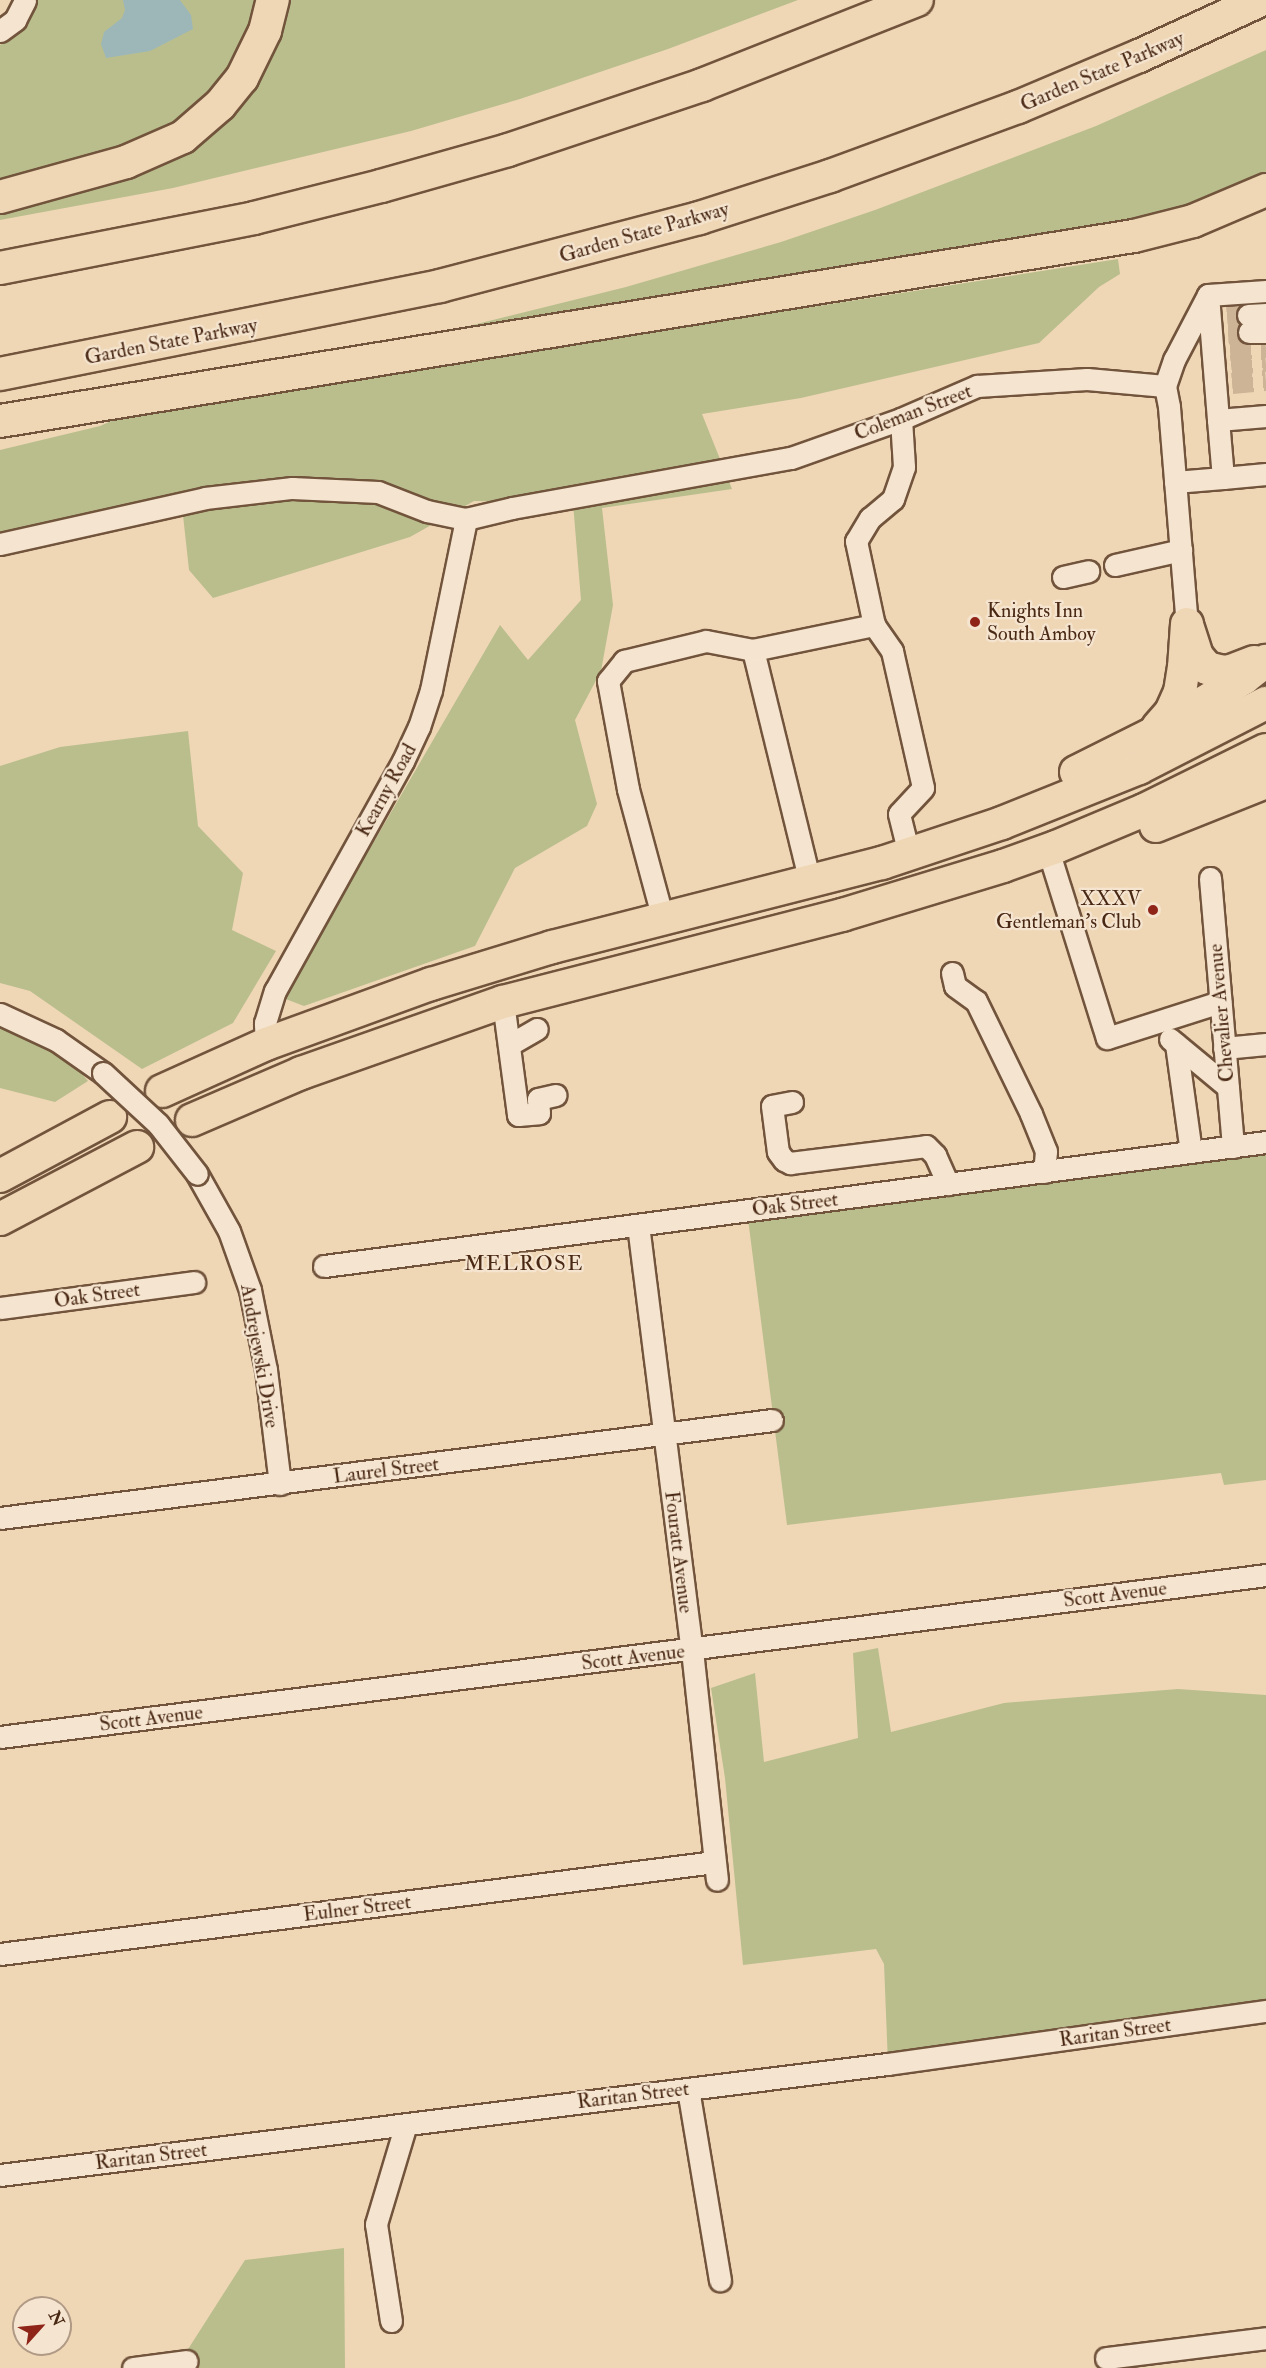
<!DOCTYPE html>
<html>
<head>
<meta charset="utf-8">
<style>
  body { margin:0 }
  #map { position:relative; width:1266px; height:2368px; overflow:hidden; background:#efd7b6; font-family:"IM FELL Double Pica",serif }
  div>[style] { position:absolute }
  .green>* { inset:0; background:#babe8d }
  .water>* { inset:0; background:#9db7b8 }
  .minor-tunnel>* { height:21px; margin-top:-10.5px; transform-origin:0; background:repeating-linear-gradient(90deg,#ceb496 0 21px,transparent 0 31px) }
  .roads { filter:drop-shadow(2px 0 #72543c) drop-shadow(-2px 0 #72543c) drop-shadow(0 2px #72543c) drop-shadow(0 -2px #72543c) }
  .minor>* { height:21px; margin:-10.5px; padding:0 10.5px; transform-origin:10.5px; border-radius:10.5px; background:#f5e5d0 }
  .highway>* { height:32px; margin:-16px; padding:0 16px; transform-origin:16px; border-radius:16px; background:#efd7b6 }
  .bridges { filter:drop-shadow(2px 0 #72543c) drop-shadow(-2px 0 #72543c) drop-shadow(0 2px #72543c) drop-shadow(0 -2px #72543c) }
  .minor-bridge>* { height:21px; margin:-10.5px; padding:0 10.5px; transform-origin:10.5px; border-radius:10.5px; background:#f5e5d0 }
  .dots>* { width:16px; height:16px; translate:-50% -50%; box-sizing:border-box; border:3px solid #f5e5d0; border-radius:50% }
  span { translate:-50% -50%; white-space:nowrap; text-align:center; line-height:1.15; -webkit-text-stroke:4.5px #f5e5d0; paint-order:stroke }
  .street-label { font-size:20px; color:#492814 }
  .poi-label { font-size:20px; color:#492814 }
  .left { translate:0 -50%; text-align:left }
  .right { translate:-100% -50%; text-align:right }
  .neighbourhood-label { font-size:21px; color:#492814; letter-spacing:1.5px }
  .north { position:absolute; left:12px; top:2296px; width:60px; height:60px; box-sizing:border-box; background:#f5e5d0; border:2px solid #b09985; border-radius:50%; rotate:63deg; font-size:16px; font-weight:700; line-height:24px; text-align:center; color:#492814 }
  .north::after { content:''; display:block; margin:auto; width:21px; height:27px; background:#8f2418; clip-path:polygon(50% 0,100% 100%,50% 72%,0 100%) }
</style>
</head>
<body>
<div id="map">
  <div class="green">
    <div style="clip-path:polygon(36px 0,261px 0,235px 69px,173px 131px,0 186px,0 45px,24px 26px,33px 12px)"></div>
    <div style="clip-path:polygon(288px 0,798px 0,668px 49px,520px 99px,411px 131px,173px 188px,0 220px,0 206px,165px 159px)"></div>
    <div style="clip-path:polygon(1266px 50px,1266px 173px,1249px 184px,1162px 218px,412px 340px,626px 287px,781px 242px,875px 210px,1096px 126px)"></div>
    <div style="clip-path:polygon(1118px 259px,1120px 274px,1099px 287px,1039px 343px,801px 398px,702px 414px,732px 489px,602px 508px,613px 605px,601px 671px,575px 720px,597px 804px,587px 826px,515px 868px,475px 946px,304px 1006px,283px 998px,500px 625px,528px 660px,581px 600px,573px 503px,474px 501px,410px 537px,213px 598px,189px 570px,181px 497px,0 533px,0 450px,100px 426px,127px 414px)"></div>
    <div style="clip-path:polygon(188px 731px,198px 826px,243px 873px,232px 930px,276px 951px,233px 1023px,142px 1069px,30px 991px,0 983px,0 766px,60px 747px)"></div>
    <div style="clip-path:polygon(0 1017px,36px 1021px,88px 1081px,55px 1102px,0 1088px)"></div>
    <div style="clip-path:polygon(1266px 1142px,1266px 1480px,1224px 1485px,1221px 1473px,787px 1525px,747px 1211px)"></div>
    <div style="clip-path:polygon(878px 1648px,891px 1732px,1004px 1703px,1178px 1689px,1266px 1695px,1266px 2011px,888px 2064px,884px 1964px,876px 1949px,743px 1965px,725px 1778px,711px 1688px,755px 1673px,764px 1762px,858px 1738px,853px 1653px)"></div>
    <div style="clip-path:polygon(344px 2248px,345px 2368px,176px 2368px,245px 2260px)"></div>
  </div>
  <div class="water">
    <div style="clip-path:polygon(123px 0,180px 0,191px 15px,193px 29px,150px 51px,106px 58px,101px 44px,104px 32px,122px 18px,125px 10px)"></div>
  </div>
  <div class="minor-tunnel">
    <div style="left:1227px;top:317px;width:21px;rotate:-5deg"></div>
    <div style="left:1228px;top:333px;width:21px;rotate:-3deg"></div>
    <div style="left:1230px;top:350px;width:36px;rotate:-5deg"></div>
    <div style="left:1231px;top:365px;width:35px;rotate:-7deg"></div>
    <div style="left:1232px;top:383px;width:34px;rotate:-5deg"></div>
  </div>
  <div class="roads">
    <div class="minor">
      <div style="left:0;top:31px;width:19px;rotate:-36deg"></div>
      <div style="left:15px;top:20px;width:22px;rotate:-63deg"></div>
      <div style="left:1208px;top:295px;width:125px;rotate:85.4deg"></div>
      <div style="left:1208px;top:295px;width:58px;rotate:-3.9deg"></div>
      <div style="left:1248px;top:315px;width:18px;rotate:-3deg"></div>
      <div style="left:1249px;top:332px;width:17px"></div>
      <div style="left:1165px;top:386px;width:21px;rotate:79deg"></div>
      <div style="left:1169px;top:407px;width:218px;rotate:85.3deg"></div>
      <div style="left:1165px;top:386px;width:28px;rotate:-71deg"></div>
      <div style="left:1174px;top:360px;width:73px;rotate:-62.4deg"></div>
      <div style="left:901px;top:419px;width:48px;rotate:86.4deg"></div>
      <div style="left:904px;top:467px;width:34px;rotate:109deg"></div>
      <div style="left:893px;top:499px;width:30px;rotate:140deg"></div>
      <div style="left:870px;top:518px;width:27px;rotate:121deg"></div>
      <div style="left:856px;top:541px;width:86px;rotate:77.9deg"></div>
      <div style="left:874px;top:625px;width:32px;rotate:55deg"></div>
      <div style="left:892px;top:651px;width:140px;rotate:77.2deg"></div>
      <div style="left:923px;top:788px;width:35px;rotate:133deg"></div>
      <div style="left:899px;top:814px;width:41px;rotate:76deg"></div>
      <div style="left:1223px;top:478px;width:43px;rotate:-5.3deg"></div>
      <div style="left:1175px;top:482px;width:48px;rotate:-4.8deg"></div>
      <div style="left:1223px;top:478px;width:58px;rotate:-94.9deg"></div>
      <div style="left:1218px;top:420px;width:48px;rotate:-4.8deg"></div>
      <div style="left:466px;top:519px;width:47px;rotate:-13.4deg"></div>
      <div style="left:512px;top:508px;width:283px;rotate:-10.2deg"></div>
      <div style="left:791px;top:458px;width:117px;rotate:-19.5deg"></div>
      <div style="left:901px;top:419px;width:83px;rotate:-23.5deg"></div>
      <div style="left:977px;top:386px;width:110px;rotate:-3.6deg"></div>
      <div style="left:1087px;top:379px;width:78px;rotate:5.1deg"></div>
      <div style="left:0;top:544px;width:210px;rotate:-12.6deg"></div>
      <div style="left:205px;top:498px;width:88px;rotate:-6.6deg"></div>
      <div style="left:292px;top:488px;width:86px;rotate:2.7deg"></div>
      <div style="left:378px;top:492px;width:53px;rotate:21.2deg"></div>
      <div style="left:427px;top:511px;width:40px;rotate:12deg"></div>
      <div style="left:1115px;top:565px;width:68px;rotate:-12.8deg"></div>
      <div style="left:1063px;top:577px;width:26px;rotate:-13deg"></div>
      <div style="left:1048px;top:850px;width:197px;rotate:72.6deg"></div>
      <div style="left:1107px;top:1038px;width:119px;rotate:-17.7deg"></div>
      <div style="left:1210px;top:878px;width:270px;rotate:85.1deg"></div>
      <div style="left:810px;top:882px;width:239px;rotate:-103.8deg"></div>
      <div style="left:753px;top:650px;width:124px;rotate:-11.7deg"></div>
      <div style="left:663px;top:919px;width:135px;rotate:-105.1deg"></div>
      <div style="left:628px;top:789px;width:110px;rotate:-100.5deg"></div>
      <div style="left:608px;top:681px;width:26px;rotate:-51deg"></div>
      <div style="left:624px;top:661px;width:84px;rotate:-13.7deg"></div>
      <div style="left:706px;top:641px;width:48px;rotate:10.8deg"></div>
      <div style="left:952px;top:973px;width:13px;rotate:77deg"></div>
      <div style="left:955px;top:986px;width:26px;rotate:36deg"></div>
      <div style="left:976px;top:1001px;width:126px;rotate:64deg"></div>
      <div style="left:1031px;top:1114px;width:40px;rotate:68deg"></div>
      <div style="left:1046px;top:1151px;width:21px;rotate:95deg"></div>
      <div style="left:503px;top:1002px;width:114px;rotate:82.4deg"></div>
      <div style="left:518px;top:1115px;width:21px;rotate:-5deg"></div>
      <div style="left:539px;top:1113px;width:14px;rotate:-94deg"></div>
      <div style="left:538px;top:1099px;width:18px;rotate:-13deg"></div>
      <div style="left:0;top:1014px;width:62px;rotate:24.9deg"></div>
      <div style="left:56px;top:1040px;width:57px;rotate:35.1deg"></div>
      <div style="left:1170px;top:1039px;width:75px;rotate:39.6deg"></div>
      <div style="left:266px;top:1044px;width:21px;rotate:-93deg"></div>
      <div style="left:265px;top:1023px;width:34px;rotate:-73deg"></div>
      <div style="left:275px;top:991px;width:263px;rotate:-60.9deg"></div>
      <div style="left:403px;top:761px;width:38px;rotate:-65deg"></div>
      <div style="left:419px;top:727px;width:39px;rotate:-72deg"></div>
      <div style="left:431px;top:690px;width:175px;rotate:-78.4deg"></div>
      <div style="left:1176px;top:1044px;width:109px;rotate:82.1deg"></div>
      <div style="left:509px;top:1045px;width:32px;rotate:-30deg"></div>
      <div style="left:1224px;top:1048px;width:42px;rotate:-5.4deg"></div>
      <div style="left:792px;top:1102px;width:20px;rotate:169deg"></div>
      <div style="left:772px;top:1106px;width:46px;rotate:82.6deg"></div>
      <div style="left:778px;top:1152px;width:10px;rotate:53deg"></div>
      <div style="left:784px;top:1160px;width:7px;rotate:27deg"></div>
      <div style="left:790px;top:1163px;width:137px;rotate:-7.1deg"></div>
      <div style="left:926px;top:1146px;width:13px;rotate:45deg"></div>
      <div style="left:935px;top:1155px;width:32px;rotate:66deg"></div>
      <div style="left:197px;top:1174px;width:65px;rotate:60.7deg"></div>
      <div style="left:229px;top:1231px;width:63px;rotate:70.4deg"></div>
      <div style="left:250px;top:1290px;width:82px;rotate:78.7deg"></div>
      <div style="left:266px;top:1370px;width:115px;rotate:83deg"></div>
      <div style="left:638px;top:1225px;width:428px;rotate:82.8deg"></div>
      <div style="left:692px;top:1650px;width:231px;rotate:83.8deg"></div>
      <div style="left:324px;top:1266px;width:950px;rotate:-7.5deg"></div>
      <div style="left:0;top:1308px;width:196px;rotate:-7.6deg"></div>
      <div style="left:0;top:1518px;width:778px;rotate:-7.23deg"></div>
      <div style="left:0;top:1737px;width:1276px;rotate:-7.29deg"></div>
      <div style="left:0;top:1954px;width:720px;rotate:-7.34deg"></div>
      <div style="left:688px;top:2089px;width:194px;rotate:80.5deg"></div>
      <div style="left:0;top:2175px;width:895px;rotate:-7.13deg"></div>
      <div style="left:888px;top:2064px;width:382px;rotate:-8deg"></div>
      <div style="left:391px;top:2321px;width:98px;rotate:-98.8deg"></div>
      <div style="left:376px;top:2224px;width:104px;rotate:-73.3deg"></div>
      <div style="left:1106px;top:2358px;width:161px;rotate:-7.1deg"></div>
      <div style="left:133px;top:2368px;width:54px;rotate:-7.4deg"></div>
    </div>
    <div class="highway">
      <div style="left:0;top:197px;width:131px;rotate:-15.5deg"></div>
      <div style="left:126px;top:162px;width:62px;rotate:-23.7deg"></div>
      <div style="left:183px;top:137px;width:49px;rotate:-40.9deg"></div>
      <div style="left:220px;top:105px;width:35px;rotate:-51deg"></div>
      <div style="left:242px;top:78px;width:52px;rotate:-63.9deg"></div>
      <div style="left:265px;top:31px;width:32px;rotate:-76deg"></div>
      <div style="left:0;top:268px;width:259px;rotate:-11.1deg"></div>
      <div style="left:254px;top:218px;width:131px;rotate:-14.1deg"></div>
      <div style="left:381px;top:186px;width:132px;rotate:-15.8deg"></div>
      <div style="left:508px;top:150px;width:205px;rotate:-18.5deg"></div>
      <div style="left:702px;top:85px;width:231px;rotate:-21.6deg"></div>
      <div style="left:0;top:374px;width:449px;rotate:-11.3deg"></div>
      <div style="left:440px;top:286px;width:268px;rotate:-14.7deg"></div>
      <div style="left:699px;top:218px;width:138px;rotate:-17.8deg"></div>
      <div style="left:830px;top:176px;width:200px;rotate:-20.2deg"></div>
      <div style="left:1018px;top:107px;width:131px;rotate:-22.9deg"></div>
      <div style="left:1139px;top:56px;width:134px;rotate:-24.7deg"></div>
      <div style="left:0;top:421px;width:1149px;rotate:-9.27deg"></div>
      <div style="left:1134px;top:236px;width:61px;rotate:-14.3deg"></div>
      <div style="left:1193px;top:221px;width:79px;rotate:-23deg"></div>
      <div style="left:1188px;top:628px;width:29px;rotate:72deg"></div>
      <div style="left:1197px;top:656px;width:16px;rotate:50deg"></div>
      <div style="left:1207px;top:668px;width:16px;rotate:14deg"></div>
      <div style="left:1223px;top:672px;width:8px;rotate:-7deg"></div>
      <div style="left:1231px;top:671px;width:25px;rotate:-21deg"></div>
      <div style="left:1158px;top:727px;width:20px;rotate:-49deg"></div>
      <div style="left:1171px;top:712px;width:22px;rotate:-66deg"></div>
      <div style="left:1180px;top:692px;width:24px;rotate:-81deg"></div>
      <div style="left:1184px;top:668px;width:44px;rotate:-86.1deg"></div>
      <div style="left:1076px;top:772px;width:85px;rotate:-26.6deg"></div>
      <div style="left:1152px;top:734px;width:108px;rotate:-31.3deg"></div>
      <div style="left:1244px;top:678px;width:28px;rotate:-38deg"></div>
      <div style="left:1156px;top:826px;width:118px;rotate:-21.8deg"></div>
      <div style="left:162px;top:1091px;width:114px;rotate:-24.3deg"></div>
      <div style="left:266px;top:1044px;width:176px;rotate:-20deg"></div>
      <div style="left:431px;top:984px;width:127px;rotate:-17deg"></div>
      <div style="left:552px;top:947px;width:341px;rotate:-14.3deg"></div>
      <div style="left:882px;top:863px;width:126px;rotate:-18.4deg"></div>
      <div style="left:1002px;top:823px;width:148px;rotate:-21.9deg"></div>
      <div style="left:1139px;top:768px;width:143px;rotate:-27.1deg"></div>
      <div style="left:192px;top:1120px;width:119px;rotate:-23.3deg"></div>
      <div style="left:301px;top:1073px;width:214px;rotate:-19.4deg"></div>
      <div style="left:503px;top:1002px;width:350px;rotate:-14.4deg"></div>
      <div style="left:842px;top:915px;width:168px;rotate:-16.9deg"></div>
      <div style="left:1003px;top:866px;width:56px;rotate:-19.7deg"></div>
      <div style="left:1056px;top:847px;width:95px;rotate:-22.8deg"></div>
      <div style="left:1144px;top:810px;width:136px;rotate:-26.2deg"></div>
      <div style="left:0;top:1176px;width:125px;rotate:-28.2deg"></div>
      <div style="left:0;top:1219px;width:155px;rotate:-27.7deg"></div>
    </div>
  </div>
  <div class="bridges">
    <div class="minor-bridge">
      <div style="left:103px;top:1073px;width:75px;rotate:42.8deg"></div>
      <div style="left:158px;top:1124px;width:63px;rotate:52deg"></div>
    </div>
  </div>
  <div class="dots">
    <div style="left:975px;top:622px;background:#8f2418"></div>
    <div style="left:1153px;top:910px;background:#8f2418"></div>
  </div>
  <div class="street-label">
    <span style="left:1102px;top:71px;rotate:-23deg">Garden State Parkway</span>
    <span style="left:644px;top:232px;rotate:-16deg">Garden State Parkway</span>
    <span style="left:171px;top:341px;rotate:-11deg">Garden State Parkway</span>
    <span style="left:913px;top:412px;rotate:-21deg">Coleman Street</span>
    <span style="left:386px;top:790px;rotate:-61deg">Kearny Road</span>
    <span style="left:1221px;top:1013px;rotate:-95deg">Chevalier Avenue</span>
    <span style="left:795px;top:1204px;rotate:-7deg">Oak Street</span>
    <span style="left:97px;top:1295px;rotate:-8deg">Oak Street</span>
    <span style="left:260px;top:1356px;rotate:80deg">Andrejewski Drive</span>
    <span style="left:386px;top:1470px;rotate:-7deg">Laurel Street</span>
    <span style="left:679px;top:1552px;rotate:83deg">Fouratt Avenue</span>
    <span style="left:1115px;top:1594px;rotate:-7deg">Scott Avenue</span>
    <span style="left:633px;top:1657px;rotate:-7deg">Scott Avenue</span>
    <span style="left:151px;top:1718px;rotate:-7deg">Scott Avenue</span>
    <span style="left:357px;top:1908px;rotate:-7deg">Eulner Street</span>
    <span style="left:1115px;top:2032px;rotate:-8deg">Raritan Street</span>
    <span style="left:633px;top:2095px;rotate:-7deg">Raritan Street</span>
    <span style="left:151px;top:2156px;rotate:-7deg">Raritan Street</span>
  </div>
  <div class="poi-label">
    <span class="left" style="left:987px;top:622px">Knights Inn<br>South Amboy</span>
    <span class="right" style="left:1141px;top:910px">XXXV<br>Gentleman's Club</span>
  </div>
  <div class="neighbourhood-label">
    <span style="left:524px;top:1264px">MELROSE</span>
  </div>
  <div class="north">N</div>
</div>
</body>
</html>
